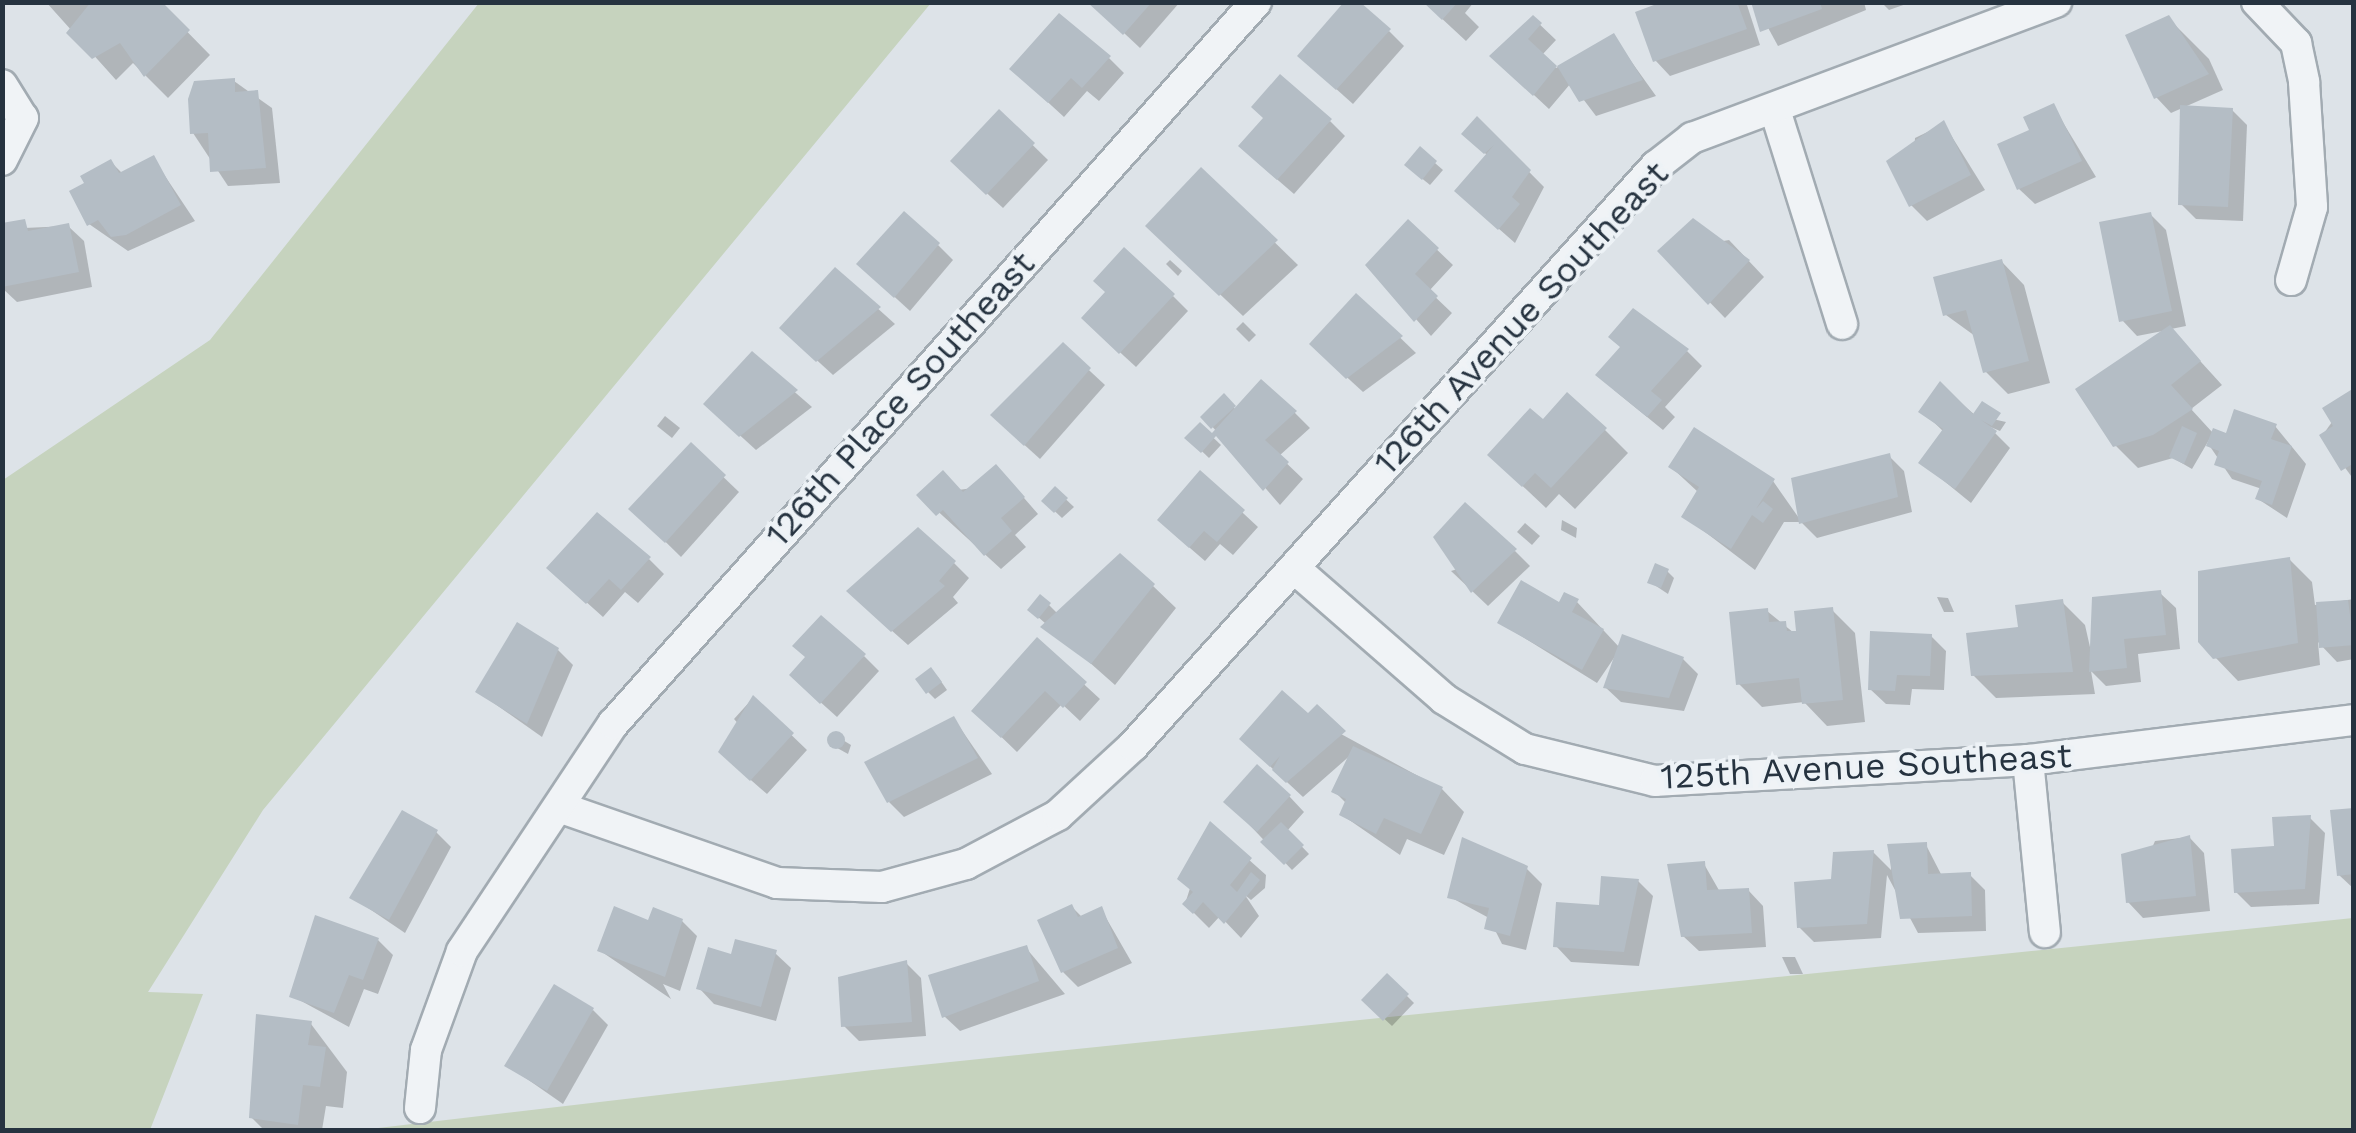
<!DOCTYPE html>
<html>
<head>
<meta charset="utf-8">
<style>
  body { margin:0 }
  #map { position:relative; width:2356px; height:1133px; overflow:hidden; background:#dde3e8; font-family:"Work Sans",sans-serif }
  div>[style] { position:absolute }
  .green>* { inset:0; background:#c6d3be }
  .shadow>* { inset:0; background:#0003 }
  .building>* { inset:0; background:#b4bdc5 }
  .round { border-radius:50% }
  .roads { filter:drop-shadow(2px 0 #a2abb2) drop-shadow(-2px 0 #a2abb2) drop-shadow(0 2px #a2abb2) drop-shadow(0 -2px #a2abb2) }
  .street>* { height:30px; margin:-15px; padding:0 15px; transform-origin:15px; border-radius:15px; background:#f0f3f6 }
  span { translate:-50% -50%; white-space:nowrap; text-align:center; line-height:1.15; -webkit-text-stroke:8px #edf2f6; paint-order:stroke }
  .street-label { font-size:35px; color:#263340 }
  .frame { position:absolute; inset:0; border:5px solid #263340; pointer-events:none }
</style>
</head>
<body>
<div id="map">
  <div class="green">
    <div style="clip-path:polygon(479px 3px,931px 3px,263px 810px,148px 992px,203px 994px,150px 1130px,3px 1130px,3px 480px,210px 340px)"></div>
    <div style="clip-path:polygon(2353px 918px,2353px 1130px,361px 1130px,873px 1070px)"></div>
  </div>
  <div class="shadow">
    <div style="clip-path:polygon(46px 2px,158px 2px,210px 55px,168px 98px,133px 63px,116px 80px)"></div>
    <div style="clip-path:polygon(1091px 2px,1180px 2px,1140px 48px)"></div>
    <div style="clip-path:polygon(1424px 2px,1474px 2px,1465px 13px,1479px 27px,1466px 41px)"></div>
    <div style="clip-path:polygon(1672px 2px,1746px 2px,1760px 45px,1670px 76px,1655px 60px)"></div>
    <div style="clip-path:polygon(1754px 2px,1864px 2px,1866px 10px,1778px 46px)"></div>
    <div style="clip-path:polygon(1881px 2px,1912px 2px,1889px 10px)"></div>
    <div style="clip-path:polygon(1533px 18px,1556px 40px,1542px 55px,1556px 68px,1613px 36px,1656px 96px,1596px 116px,1571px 83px,1549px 109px,1508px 71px)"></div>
    <div style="clip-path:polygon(2168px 18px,2209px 59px,2223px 90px,2171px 113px,2156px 97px)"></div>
    <div style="clip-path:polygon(1389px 31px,1404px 46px,1353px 104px,1316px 71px)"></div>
    <div style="clip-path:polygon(1109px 58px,1124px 73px,1099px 101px,1087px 91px,1064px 117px,1028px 84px)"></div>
    <div style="clip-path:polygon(234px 81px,272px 108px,280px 183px,228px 186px,193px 133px)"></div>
    <div style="clip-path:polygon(2053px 106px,2096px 177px,2035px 204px,2019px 189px,2032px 132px)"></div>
    <div style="clip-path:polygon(2232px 110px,2247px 125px,2243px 221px,2196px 219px,2181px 204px)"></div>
    <div style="clip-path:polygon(999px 112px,1048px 160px,1003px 208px,968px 176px)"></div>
    <div style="clip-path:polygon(1478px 120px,1544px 187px,1515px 243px,1473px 206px,1488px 156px,1465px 134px)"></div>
    <div style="clip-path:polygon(1330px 121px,1345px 136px,1294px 194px,1256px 161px)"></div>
    <div style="clip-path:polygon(1944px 124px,1985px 190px,1927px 221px,1911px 205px,1915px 138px)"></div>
    <div style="clip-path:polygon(1420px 150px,1443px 170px,1430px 185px,1414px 172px)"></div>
    <div style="clip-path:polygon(153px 158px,195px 221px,128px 251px,89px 224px,87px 184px,111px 162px,123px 174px)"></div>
    <div style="clip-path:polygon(1201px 171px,1298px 265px,1243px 316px,1171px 248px)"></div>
    <div style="clip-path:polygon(2150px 214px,2166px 230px,2186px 326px,2171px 329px,2222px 385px,2191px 409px,2213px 433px,2192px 469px,2173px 458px,2138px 468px,2115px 445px,2168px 330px,2137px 336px,2122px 320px)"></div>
    <div style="clip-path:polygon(1408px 222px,1453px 265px,1429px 291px,1452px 313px,1431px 336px,1368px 265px)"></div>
    <div style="clip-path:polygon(68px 226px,84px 241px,92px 287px,17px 302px,2px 288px,2px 229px)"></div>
    <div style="clip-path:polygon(1729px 240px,1764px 277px,1725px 318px,1661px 252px)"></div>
    <div style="clip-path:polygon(938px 245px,953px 260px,910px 311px,875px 279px)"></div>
    <div style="clip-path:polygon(1170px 260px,1182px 271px,1178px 276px,1166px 264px)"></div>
    <div style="clip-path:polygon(2002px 262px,2024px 285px,2050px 383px,2008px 394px,1985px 371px,1975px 336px,1946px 315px)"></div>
    <div style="clip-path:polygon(835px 270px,895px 324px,833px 375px,798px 343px)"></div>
    <div style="clip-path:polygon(1173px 296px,1188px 311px,1136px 367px,1099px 333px)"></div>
    <div style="clip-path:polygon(1357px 296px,1416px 353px,1363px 392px,1327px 359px)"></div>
    <div style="clip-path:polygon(1243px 322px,1256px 335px,1249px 342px,1236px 329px)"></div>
    <div style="clip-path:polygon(1063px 346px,1105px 385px,1040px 459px,1008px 430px)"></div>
    <div style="clip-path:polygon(1687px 351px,1702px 366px,1665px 407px,1675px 417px,1663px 430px,1614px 390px)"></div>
    <div style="clip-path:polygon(752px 355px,812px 407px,756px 450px,722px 419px)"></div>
    <div style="clip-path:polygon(1940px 385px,1975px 415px,2006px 422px,2000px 431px,1988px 426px,2010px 448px,1971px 503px,1922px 463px,1944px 432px,1922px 411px)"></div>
    <div style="clip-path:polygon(2354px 391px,2354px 480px,2322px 436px)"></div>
    <div style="clip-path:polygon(1224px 397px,1236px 410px,1295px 413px,1310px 428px,1279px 456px,1303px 479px,1280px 505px,1204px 417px)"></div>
    <div style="clip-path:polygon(665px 416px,680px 428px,672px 438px,657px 426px)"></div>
    <div style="clip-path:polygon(1543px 423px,1605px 430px,1628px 453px,1575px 509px,1559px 494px,1546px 508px,1513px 477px)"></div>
    <div style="clip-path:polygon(1200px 425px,1221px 445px,1209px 458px,1188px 438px)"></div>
    <div style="clip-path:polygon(2275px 426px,2306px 464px,2287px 518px,2258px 499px,2262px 489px,2232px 479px,2209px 445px)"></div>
    <div style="clip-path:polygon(691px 446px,739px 492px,681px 557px,632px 509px)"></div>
    <div style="clip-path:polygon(1889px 456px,1904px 471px,1912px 512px,1817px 538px,1801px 522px,1784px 522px,1755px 570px,1684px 516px,1698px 492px,1671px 467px,1773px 481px,1801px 521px)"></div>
    <div style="clip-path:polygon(1201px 474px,1258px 527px,1233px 555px,1220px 544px,1205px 561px,1175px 535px)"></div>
    <div style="clip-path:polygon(1011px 483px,1038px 514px,1015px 535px,1026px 547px,1001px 569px,920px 495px)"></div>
    <div style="clip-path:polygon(1055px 489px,1074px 507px,1062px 518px,1044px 501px)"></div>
    <div style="clip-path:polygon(1562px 520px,1577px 528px,1576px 538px,1561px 530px)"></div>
    <div style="clip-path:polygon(1525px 523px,1540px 536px,1532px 545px,1517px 532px)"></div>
    <div style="clip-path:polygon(1515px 551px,1530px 566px,1488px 606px,1451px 571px)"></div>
    <div style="clip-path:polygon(649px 559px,664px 574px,638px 603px,625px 592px,603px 617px,565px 583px)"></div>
    <div style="clip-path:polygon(2289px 559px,2312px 582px,2315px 605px,2354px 599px,2354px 659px,2337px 662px,2318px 642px,2320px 665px,2238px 681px,2215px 657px)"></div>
    <div style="clip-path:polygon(954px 563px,969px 578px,953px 597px,958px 603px,908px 645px,864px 606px)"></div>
    <div style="clip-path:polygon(1667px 571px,1674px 578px,1668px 594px,1650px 582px)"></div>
    <div style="clip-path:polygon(1153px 586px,1176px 608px,1115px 685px,1037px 616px,1041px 597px,1058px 614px)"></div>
    <div style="clip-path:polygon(2160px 593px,2176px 608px,2180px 649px,2138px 654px,2141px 682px,2106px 686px,2091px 671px,2095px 694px,1996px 698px,1973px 675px,2062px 602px,2085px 625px,2092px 656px)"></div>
    <div style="clip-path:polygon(1937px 597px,1948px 598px,1954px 612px,1944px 612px)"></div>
    <div style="clip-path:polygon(1577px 602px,1620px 648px,1683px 659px,1698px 674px,1684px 711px,1621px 702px,1605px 687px,1618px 652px,1597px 683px,1500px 623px)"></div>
    <div style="clip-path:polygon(1832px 610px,1855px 633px,1865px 722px,1827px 726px,1804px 702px,1762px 707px,1739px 684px,1767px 611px,1799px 637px)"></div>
    <div style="clip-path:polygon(1931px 636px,1946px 651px,1944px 690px,1912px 689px,1910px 705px,1886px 704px,1870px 689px)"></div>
    <div style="clip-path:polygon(1037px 641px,1100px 699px,1080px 721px,1062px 704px,1017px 752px,990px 726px)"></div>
    <div style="clip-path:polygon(558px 650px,573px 665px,542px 737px,478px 692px)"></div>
    <div style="clip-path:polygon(864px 656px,879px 671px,837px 717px,807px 690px)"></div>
    <div style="clip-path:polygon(938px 677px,947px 690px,935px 699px,928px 692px)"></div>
    <div style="clip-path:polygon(753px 698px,807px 750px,767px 794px,736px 767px,743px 729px,734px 719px)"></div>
    <div style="clip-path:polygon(1308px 716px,1442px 789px,1464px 812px,1444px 855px,1407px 839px,1400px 855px,1342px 815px,1347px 804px,1334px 791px,1353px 753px,1303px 797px,1257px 754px)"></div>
    <div style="clip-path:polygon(954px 719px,992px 774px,904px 817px,889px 802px)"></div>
    <div style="clip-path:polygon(833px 734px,851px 745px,848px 754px,830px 744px)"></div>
    <div style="clip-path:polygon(1289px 796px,1304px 812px,1287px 831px,1309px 854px,1292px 870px,1242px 817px)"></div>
    <div style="clip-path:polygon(2354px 810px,2354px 889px,2339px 875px)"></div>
    <div style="clip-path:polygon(2310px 818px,2325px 833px,2319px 904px,2251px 907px,2236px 892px)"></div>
    <div style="clip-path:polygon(1210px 825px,1266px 875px,1265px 888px,1251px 900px,1245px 895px,1259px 916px,1241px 938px,1220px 916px,1209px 928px,1185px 904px)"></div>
    <div style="clip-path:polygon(436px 832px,451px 847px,405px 933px,352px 897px)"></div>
    <div style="clip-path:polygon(2189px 837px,2204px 853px,2210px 911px,2143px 918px,2128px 902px,2155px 841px)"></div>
    <div style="clip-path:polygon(1926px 845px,1942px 876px,1970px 875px,1985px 890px,1986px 931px,1918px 933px,1887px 875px,1881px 938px,1814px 942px,1799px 927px,1834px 881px,1873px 852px,1891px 870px,1890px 846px)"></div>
    <div style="clip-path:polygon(1704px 864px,1720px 892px,1748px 890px,1763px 906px,1766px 947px,1699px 951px,1683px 936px)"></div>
    <div style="clip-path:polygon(1526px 868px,1542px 884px,1526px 950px,1502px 944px,1489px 918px,1450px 897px)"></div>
    <div style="clip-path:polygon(1638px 881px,1653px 896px,1639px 966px,1571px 962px,1556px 946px)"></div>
    <div style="clip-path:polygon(1072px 907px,1083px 918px,1101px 909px,1132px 963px,1078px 987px,1063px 972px)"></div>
    <div style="clip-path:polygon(682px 921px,697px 936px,680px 991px,663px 984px,671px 999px,599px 950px,650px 923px)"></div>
    <div style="clip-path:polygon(378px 940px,393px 955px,378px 994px,364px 989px,349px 1027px,292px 996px)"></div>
    <div style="clip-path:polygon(1026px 948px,1065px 994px,960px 1031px,944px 1016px)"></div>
    <div style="clip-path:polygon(775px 953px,791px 968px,776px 1021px,714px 1004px,699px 988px,733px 957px)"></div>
    <div style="clip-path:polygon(1782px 957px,1795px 957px,1803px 974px,1790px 974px)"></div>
    <div style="clip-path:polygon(906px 963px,921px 978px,926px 1036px,859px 1041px,844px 1026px)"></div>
    <div style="clip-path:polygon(1387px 976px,1414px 1003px,1392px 1026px,1364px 1000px)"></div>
    <div style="clip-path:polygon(593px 1010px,608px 1025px,563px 1104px,507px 1065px)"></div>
    <div style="clip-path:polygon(311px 1024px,347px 1072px,343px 1108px,326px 1106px,322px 1130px,264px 1130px,251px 1117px)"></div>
  </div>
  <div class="building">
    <div style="clip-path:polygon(91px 2px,162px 2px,190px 30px,144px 77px,120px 43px,92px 59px,66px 33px)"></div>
    <div style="clip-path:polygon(1087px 2px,1152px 2px,1123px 35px)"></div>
    <div style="clip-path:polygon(1344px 2px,1360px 2px,1391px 29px,1336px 90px,1297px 56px)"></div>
    <div style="clip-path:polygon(1423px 2px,1458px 2px,1442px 20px)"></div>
    <div style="clip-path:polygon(1662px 2px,1737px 2px,1747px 29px,1653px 62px,1635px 12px)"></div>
    <div style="clip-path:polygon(1751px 2px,1820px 2px,1822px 9px,1760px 32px)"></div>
    <div style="clip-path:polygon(1059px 13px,1111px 56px,1082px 88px,1071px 78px,1048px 103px,1009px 69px)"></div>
    <div style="clip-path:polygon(1533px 15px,1542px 23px,1528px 39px,1557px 66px,1614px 33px,1643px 80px,1579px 102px,1557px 66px,1533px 96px,1489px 56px)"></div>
    <div style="clip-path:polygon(2169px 15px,2209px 74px,2154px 99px,2125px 35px)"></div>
    <div style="clip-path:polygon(1280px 74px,1332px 119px,1277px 180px,1238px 146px,1263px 118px,1251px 107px)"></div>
    <div style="clip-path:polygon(235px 78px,235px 92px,258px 90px,266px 168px,210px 172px,208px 133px,190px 134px,188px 99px,194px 81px)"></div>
    <div style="clip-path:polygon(2054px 103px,2082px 161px,2017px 190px,1997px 144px,2029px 130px,2023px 117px)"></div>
    <div style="clip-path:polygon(2180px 105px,2233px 108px,2228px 207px,2178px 205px)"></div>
    <div style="clip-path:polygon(999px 109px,1035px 143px,986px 195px,950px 161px)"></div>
    <div style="clip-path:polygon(1477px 116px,1531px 170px,1512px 197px,1520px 204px,1498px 230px,1454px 191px,1494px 145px,1484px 154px,1461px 134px)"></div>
    <div style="clip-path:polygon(1944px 120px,1971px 175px,1909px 207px,1886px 161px)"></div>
    <div style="clip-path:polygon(1420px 146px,1437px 161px,1422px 180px,1404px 165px)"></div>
    <div style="clip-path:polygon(154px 155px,181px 205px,126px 235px,111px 237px,98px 220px,87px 226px,69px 191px,84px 183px,80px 176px,111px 159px,119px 173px)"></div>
    <div style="clip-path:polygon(1201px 167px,1278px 240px,1219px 296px,1145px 226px)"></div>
    <div style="clip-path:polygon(904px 211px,940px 243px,894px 298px,856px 264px)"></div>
    <div style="clip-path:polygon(2151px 212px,2172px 311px,2119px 322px,2099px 222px)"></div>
    <div style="clip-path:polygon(1693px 218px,1750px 260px,1708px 305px,1657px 251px)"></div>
    <div style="clip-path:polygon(25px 219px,28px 231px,69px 223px,79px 272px,2px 287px,2px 223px)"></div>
    <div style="clip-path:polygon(1408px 219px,1439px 248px,1415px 274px,1438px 296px,1414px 322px,1365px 265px)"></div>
    <div style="clip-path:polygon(1124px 247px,1175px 294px,1119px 354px,1081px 318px,1105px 292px,1093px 281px)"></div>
    <div style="clip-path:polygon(2002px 259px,2029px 361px,1983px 373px,1966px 310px,1943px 316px,1933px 277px)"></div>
    <div style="clip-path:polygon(835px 267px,881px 307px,816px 362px,779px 328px)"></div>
    <div style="clip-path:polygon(1356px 293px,1403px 336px,1346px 379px,1309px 344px)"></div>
    <div style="clip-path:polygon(1633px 308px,1689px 349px,1651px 391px,1662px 400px,1647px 417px,1595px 375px,1620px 347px,1608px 337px)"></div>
    <div style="clip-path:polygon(2170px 325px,2201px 361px,2171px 385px,2193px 409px,2153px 435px,2113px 447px,2075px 389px)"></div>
    <div style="clip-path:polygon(1063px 342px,1091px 368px,1024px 446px,990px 415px)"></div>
    <div style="clip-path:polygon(752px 351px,798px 390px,739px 437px,703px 404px)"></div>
    <div style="clip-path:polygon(1261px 379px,1297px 411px,1265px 440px,1289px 462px,1263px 491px,1216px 436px,1201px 453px,1184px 438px,1200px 422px,1212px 433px)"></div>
    <div style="clip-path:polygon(1940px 381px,1973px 414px,1982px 401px,2001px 413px,1992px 426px,1981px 420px,1997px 431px,1955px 489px,1918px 463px,1943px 429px,1918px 412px)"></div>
    <div style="clip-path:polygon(2354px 388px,2354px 463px,2341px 471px,2319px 435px,2333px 426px,2322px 408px)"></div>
    <div style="clip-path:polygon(1567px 392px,1607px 428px,1551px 488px,1535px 473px,1522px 487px,1487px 455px,1530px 408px,1543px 419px)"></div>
    <div style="clip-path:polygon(1224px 393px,1236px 406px,1211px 429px,1200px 417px)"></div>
    <div style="clip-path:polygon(2234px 409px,2277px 424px,2271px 439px,2292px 446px,2272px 505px,2255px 499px,2262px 481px,2214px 465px,2219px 451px,2206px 446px,2213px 428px,2226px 433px)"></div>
    <div style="clip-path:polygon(2182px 426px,2197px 433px,2184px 464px,2169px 457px)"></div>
    <div style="clip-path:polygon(1694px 427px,1775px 479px,1756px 509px,1763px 501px,1773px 509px,1763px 523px,1752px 515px,1731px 549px,1681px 517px,1699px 487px,1668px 467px)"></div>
    <div style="clip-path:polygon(691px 442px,726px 475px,665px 543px,628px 509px)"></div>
    <div style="clip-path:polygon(1890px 453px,1898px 497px,1799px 524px,1791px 478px)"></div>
    <div style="clip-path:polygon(996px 464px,1025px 497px,1001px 518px,1012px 531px,984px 556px,943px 510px,936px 516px,916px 495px,943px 470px,963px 492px)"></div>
    <div style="clip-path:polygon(1200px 470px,1245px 510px,1217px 542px,1204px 531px,1189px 548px,1157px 520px)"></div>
    <div style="clip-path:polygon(1055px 486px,1068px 498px,1054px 513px,1041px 501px)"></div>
    <div style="clip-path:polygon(1465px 502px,1517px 549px,1471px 593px,1433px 537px)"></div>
    <div style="clip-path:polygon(597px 512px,651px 557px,621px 590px,609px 579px,586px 604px,546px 568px)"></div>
    <div style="clip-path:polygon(918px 527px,956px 561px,939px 581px,945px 586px,891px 632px,846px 591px)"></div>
    <div style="clip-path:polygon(1120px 553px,1155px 584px,1091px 664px,1040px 627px)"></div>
    <div style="clip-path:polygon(2290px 557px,2298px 643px,2213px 659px,2198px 642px,2198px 571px)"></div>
    <div style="clip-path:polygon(1655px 563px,1669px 569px,1661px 588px,1647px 583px)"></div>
    <div style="clip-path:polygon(1521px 580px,1559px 602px,1564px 592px,1579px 599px,1572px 612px,1604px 629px,1582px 670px,1497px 623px)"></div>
    <div style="clip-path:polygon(2161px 590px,2166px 635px,2124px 639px,2127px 668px,2089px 672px,2092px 597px)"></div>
    <div style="clip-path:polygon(2347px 592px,2354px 645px,2319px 648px,2316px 602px,2348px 600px)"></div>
    <div style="clip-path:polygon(1040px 594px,1051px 603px,1038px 619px,1027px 610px)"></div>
    <div style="clip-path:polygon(2063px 599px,2073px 672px,1971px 676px,1966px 633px,2018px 627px,2015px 605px)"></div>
    <div style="clip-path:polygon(1833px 607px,1843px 700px,1802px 704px,1799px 678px,1736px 685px,1729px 612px,1768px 608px,1769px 622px,1786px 621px,1787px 631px,1796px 631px,1794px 611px)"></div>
    <div style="clip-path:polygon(821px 615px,866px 654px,820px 704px,789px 675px,805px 657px,792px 646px)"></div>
    <div style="clip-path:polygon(517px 622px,559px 648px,527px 724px,475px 692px)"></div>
    <div style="clip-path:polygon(1870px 631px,1932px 634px,1930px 676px,1897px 675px,1895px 691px,1868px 690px)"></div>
    <div style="clip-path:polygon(1622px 634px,1684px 657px,1669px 698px,1603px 688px)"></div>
    <div style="clip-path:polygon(1037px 637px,1087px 682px,1063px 708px,1045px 691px,1001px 738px,971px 711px)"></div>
    <div style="clip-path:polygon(931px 667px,942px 682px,926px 694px,915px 679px)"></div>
    <div style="clip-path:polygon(1282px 690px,1308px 713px,1317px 704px,1346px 731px,1286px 783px,1272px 770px,1280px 756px,1270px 767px,1239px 739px)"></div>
    <div style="clip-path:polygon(753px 695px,794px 733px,750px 781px,718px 752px)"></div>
    <div style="clip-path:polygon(954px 716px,978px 758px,887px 803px,864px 762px)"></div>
    <div class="round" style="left:827px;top:731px;width:18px;height:18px"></div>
    <div style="clip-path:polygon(1353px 746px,1443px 787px,1421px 834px,1384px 818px,1376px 834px,1339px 815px,1346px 799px,1331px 792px)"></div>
    <div style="clip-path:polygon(1257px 764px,1291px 795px,1257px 832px,1223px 802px)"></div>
    <div style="clip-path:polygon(2354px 808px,2354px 874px,2337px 876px,2330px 810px)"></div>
    <div style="clip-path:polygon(402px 810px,438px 830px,389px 920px,349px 898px)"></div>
    <div style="clip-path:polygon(2311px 815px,2305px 889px,2234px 893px,2231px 849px,2274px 846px,2272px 817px)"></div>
    <div style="clip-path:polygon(1210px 821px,1252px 858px,1230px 885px,1237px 892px,1251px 872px,1260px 880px,1224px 924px,1203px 902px,1193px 914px,1182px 904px,1193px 892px,1177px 879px)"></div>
    <div style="clip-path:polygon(1281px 822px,1304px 845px,1284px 865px,1260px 842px)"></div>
    <div style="clip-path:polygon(2190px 835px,2196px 896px,2126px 903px,2121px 854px)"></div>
    <div style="clip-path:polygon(1462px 837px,1528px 866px,1510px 936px,1484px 929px,1489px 908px,1447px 898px)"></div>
    <div style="clip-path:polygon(1927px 842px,1928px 874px,1971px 872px,1972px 916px,1900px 919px,1887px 844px)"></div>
    <div style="clip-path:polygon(1874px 850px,1867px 924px,1797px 928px,1794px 882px,1831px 879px,1833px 852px)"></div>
    <div style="clip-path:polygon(1705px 861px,1707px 890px,1749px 888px,1752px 933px,1681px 937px,1667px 864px)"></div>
    <div style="clip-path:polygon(1601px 876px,1639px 879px,1624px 952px,1553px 947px,1556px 902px,1599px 905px)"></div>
    <div style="clip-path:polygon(1072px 904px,1078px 917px,1102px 906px,1118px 948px,1061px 973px,1037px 920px)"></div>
    <div style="clip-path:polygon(614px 906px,648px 920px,653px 907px,683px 919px,665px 977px,597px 951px)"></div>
    <div style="clip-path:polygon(315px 915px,379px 938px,363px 980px,349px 975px,334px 1013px,289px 997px)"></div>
    <div style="clip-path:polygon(735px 939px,777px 950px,761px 1007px,696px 989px,708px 947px,731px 954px)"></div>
    <div style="clip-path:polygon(1027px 945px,1039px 981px,942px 1018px,928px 975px)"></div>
    <div style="clip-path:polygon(907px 960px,912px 1022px,841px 1027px,838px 977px)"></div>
    <div style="clip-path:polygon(1387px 973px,1409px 994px,1383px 1021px,1361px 1000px)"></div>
    <div style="clip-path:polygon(554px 984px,594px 1008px,547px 1091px,504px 1066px)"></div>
    <div style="clip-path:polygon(256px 1014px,312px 1021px,308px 1045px,326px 1047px,320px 1087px,303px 1085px,298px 1125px,249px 1118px)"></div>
  </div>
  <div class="roads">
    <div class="street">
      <div style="left:2257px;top:2px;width:57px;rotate:46.4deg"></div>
      <div style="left:2296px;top:43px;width:40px;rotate:78deg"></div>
      <div style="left:2304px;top:82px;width:125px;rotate:86.3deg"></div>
      <div style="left:2312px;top:207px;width:76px;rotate:106deg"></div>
      <div style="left:2px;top:85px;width:39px;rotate:58deg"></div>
      <div style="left:23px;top:118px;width:47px;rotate:116.6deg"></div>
      <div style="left:1776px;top:113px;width:221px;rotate:72.6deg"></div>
      <div style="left:1294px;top:568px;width:199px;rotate:41.1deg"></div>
      <div style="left:1444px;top:699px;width:95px;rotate:31.7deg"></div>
      <div style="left:1525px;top:749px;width:134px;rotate:13.8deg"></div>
      <div style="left:1655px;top:781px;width:374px;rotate:-3.2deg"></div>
      <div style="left:2028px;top:760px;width:328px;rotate:-7deg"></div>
      <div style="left:2028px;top:760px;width:173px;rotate:84.4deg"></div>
      <div style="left:559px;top:807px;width:231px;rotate:19.2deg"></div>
      <div style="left:777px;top:883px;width:105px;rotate:2.2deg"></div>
      <div style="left:882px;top:887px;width:87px;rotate:-15.3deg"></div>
      <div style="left:966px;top:864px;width:104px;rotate:-28deg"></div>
      <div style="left:1058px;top:815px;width:102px;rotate:-42.6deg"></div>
      <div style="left:1133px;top:746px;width:781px;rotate:-47.96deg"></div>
      <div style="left:1656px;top:166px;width:46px;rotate:-37.9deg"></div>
      <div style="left:1692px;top:138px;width:389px;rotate:-20.5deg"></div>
      <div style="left:420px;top:1108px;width:58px;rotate:-84.1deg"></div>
      <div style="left:426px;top:1050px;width:105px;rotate:-70deg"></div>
      <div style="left:462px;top:951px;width:273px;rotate:-56.4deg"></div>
      <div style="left:613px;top:724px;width:967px;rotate:-48.31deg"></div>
    </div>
  </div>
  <div class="street-label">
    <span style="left:1521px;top:318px;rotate:-47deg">126th Avenue Southeast</span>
    <span style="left:900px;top:399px;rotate:-48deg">126th Place Southeast</span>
    <span style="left:1866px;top:766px;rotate:-3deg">125th Avenue Southeast</span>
  </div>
  <div class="frame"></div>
</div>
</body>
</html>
